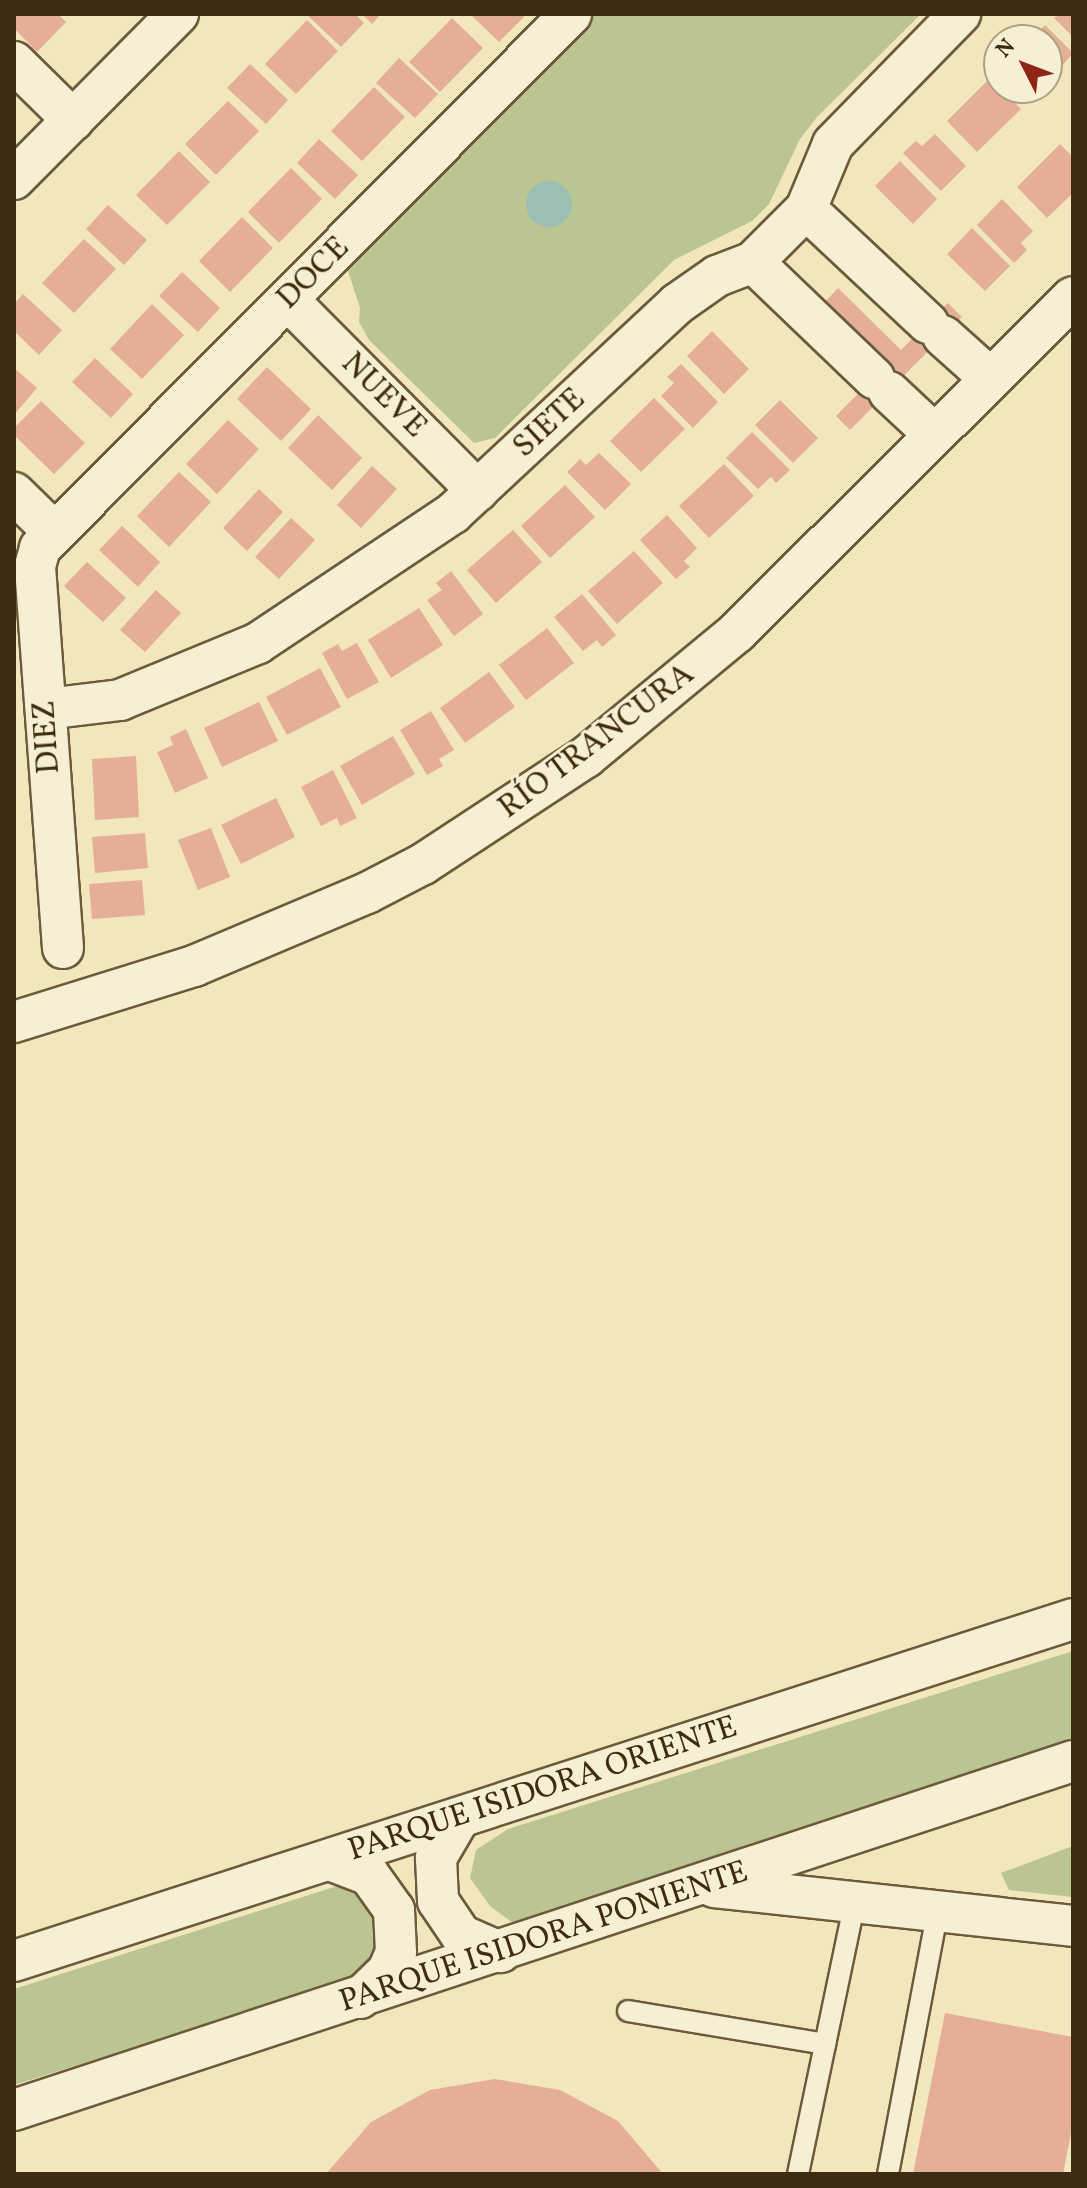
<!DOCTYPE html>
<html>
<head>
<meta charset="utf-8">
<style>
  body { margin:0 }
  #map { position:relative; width:1087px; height:2188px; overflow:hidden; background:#f2e6bc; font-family:Vollkorn,serif }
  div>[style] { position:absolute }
  .green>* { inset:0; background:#bac591 }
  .water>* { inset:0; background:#9bbfb2 }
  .round { border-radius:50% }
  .building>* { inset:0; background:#e4af96 }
  .roads { filter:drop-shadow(2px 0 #6b5a3b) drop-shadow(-2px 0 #6b5a3b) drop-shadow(0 2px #6b5a3b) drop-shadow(0 -2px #6b5a3b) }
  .lane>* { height:20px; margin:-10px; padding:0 10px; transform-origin:10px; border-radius:10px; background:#f7efd3 }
  .street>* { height:40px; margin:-20px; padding:0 20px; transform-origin:20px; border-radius:20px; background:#f7efd3 }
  span { translate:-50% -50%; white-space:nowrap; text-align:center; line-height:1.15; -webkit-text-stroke:6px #f7efd3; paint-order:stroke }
  .street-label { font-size:32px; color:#3e2c10 }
  .frame { position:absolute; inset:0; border:16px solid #3e2c10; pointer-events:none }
  .north { position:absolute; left:983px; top:24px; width:80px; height:80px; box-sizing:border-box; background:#f7efd3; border:2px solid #ada185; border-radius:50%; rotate:312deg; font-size:22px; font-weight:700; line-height:32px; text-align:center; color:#3e2c10 }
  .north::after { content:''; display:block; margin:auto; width:28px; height:36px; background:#8f2418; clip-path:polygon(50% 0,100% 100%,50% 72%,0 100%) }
</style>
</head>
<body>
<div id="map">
  <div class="green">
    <div style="clip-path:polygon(595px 14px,921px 14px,817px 117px,800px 139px,769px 204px,752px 221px,674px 260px,495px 438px,474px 443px,369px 340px,359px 322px,360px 308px,346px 265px)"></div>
    <div style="clip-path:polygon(1073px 1651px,1073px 1751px,520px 1928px,490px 1906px,470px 1878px,476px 1850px,508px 1829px)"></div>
    <div style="clip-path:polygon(1073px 1846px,1073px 1897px,1009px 1890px,1001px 1873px)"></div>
    <div style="clip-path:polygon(337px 1886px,369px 1891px,388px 1926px,381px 1954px,350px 1980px,14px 2085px,14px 1989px)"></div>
  </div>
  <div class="water">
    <div class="round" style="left:526px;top:181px;width:46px;height:46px"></div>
  </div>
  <div class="building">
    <div style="clip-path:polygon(14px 14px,58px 14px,66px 22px,37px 52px,14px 28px)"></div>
    <div style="clip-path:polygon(306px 14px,355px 14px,364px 23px,341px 47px)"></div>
    <div style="clip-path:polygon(362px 14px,381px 14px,372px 24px)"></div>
    <div style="clip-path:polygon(470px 14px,521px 14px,524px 17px,499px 42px)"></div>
    <div style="clip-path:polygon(1059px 14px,1073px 14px,1073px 37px,1054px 18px)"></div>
    <div style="clip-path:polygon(452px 18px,483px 48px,440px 92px,409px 62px)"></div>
    <div style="clip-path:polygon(307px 20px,338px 51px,296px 94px,265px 64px)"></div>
    <div style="clip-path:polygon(1045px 25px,1073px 53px,1047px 84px,1047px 40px,1030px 40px)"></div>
    <div style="clip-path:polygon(399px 58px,438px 94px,415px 118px,376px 83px)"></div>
    <div style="clip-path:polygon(250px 64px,288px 100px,266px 124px,227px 88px)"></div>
    <div style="clip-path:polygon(990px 78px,1021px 109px,977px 152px,947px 121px)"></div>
    <div style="clip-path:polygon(374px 87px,405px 117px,362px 161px,331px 131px)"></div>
    <div style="clip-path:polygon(1022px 88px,1043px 88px,1032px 99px)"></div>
    <div style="clip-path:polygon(228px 101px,259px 131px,216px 175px,185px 144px)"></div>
    <div style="clip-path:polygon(935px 134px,966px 166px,941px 191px,903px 153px,916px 141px,922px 146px)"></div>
    <div style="clip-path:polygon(319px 139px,358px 175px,335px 199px,297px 163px)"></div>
    <div style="clip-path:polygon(1060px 144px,1073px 157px,1073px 193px,1047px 218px,1017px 187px)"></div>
    <div style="clip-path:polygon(179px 151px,210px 182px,167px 225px,136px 195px)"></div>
    <div style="clip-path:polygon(900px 161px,937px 199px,913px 224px,875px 186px)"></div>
    <div style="clip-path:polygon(291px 168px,322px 199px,279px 243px,248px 212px)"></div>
    <div style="clip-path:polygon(1002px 199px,1033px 231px,1021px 243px,1027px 250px,1014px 263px,977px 225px)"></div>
    <div style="clip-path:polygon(108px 205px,147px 240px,124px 265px,86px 229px)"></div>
    <div style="clip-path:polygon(242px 217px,273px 248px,230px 292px,199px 261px)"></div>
    <div style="clip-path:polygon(972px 228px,1010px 266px,985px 291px,947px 254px)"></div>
    <div style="clip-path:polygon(84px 239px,116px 269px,74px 313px,42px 283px)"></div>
    <div style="clip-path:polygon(182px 272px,220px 308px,198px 332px,159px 296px)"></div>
    <div style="clip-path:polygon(838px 288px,901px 350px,948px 303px,962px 317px,850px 430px,836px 416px,887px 364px,825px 302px)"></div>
    <div style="clip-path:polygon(23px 294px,62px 330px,39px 355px,14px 331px,14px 304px)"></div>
    <div style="clip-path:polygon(152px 304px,184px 335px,142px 379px,110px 349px)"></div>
    <div style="clip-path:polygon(712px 331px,749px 369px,724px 394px,687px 356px)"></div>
    <div style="clip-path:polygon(95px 358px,133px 394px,111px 418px,72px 382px)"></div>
    <div style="clip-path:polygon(681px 364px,718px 402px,693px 428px,661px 396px,674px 383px,667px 377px)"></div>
    <div style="clip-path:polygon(267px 367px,311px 409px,281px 441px,237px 399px)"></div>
    <div style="clip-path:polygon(14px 368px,37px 388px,14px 415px)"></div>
    <div style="clip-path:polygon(654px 398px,685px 429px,641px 472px,610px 441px)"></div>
    <div style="clip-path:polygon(780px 400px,818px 438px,793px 463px,755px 425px)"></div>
    <div style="clip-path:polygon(41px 401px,85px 443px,54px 474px,14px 435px,14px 428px)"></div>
    <div style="clip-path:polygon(318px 415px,362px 458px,332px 490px,288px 448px)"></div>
    <div style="clip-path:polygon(228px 420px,259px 449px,217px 494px,186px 464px)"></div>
    <div style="clip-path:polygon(752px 432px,790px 470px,776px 483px,771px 477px,758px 489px,726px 458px)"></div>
    <div style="clip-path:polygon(599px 453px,631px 484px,605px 510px,567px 472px,580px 459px,586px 465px)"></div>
    <div style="clip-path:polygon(724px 464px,754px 496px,709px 538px,679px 506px)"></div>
    <div style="clip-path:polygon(372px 466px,397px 489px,361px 528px,337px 505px)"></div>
    <div style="clip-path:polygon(179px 472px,211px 502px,169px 547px,137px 516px)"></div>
    <div style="clip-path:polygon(565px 485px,595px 517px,550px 558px,521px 526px)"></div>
    <div style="clip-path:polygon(259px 489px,283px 512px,247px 551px,223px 528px)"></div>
    <div style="clip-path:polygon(667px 515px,697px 548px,684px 561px,690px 567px,676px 579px,640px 540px)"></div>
    <div style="clip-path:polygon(291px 518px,315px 540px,279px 579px,255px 557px)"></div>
    <div style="clip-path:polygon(122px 526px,160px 562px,138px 587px,99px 550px)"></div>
    <div style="clip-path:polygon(513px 530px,542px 562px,496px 603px,467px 570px)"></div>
    <div style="clip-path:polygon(634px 551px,663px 583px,617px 624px,588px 591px)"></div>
    <div style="clip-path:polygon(87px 562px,126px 598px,103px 622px,64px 586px)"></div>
    <div style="clip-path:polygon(451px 571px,483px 614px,454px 636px,427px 600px,442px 590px,436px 583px)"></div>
    <div style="clip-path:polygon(156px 590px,181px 613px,145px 652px,120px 630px)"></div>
    <div style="clip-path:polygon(582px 594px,616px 635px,602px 647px,597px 640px,583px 651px,554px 617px)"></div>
    <div style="clip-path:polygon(419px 608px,443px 645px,391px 678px,368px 640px)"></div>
    <div style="clip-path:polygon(547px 628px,574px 663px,526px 700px,499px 665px)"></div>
    <div style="clip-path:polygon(357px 643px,379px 682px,347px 699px,322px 653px,338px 644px,342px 651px)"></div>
    <div style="clip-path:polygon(320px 668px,341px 707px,287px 735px,266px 697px)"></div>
    <div style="clip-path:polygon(489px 672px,515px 707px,465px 743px,440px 708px)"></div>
    <div style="clip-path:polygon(259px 702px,278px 741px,222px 767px,204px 728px)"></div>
    <div style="clip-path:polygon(431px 711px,454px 750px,439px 759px,443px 766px,427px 775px,400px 730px)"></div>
    <div style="clip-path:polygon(186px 729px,208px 778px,175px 793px,157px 752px,173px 745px,170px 737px)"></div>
    <div style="clip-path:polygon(393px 736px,415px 774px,362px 805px,340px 766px)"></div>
    <div style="clip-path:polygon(136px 756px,139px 817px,95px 820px,92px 759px)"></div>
    <div style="clip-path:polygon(333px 770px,357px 818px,340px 826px,337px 818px,321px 826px,301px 787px)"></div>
    <div style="clip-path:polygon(276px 798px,295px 837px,241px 864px,221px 825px)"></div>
    <div style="clip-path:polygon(211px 828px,230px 877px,198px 890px,178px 840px)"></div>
    <div style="clip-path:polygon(145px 833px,148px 868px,95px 873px,92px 837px)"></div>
    <div style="clip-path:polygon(142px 880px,145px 915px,92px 919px,89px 884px)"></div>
    <div style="clip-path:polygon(945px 2013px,1073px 2037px,1073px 2123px,1063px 2174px,913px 2174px)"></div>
    <div style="clip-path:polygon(495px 2079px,560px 2090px,618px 2121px,663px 2174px,326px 2174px,371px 2122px,430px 2090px)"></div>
  </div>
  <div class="roads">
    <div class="lane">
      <div style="left:628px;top:2011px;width:200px;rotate:9.5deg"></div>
      <div style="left:798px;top:2174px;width:275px;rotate:-78.2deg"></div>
      <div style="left:888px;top:2174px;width:264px;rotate:-79.3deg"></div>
    </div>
    <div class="street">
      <div style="left:14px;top:62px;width:83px;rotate:44.5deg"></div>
      <div style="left:14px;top:179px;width:233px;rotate:-45.2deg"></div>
      <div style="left:806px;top:209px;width:167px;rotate:43.1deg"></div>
      <div style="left:753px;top:262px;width:168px;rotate:43.8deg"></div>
      <div style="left:288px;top:300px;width:269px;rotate:45.2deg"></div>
      <div style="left:943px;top:336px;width:64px;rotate:41.9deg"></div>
      <div style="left:889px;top:392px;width:62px;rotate:43deg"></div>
      <div style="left:14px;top:493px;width:56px;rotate:44.3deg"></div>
      <div style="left:46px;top:709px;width:75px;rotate:-6.9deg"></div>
      <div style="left:120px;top:700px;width:149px;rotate:-22.4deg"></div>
      <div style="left:258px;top:643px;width:234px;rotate:-33.7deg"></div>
      <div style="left:453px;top:513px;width:306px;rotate:-43deg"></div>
      <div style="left:677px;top:304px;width:49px;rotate:-35deg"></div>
      <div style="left:717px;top:276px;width:39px;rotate:-21deg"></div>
      <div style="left:753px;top:262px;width:75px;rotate:-45deg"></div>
      <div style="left:806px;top:209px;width:70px;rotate:-67.4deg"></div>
      <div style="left:833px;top:144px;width:182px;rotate:-45.7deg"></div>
      <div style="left:63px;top:948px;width:383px;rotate:-94.2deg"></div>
      <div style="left:35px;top:566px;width:19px;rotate:-74deg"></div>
      <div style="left:40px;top:548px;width:753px;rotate:-45.16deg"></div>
      <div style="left:14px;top:1022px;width:189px;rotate:-17.3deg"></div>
      <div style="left:194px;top:966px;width:188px;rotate:-22.9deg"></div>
      <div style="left:367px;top:893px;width:63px;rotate:-27.4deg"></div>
      <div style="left:423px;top:864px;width:195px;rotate:-33.3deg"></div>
      <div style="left:586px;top:757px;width:196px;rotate:-39.6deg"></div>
      <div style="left:737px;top:632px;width:474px;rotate:-44.9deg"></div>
      <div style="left:457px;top:1822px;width:42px;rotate:120.3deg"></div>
      <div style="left:436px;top:1858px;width:43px;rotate:87.3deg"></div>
      <div style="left:438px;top:1901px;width:41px;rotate:55.9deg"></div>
      <div style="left:461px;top:1935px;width:43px;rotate:23.6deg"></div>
      <div style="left:330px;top:1860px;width:42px;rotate:21deg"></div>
      <div style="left:369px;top:1875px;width:43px;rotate:54.5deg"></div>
      <div style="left:394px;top:1910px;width:42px;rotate:87.3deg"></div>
      <div style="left:396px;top:1952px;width:21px;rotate:113deg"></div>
      <div style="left:388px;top:1971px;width:39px;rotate:136deg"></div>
      <div style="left:714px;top:1887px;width:361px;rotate:6.2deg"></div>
      <div style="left:14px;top:1961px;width:1113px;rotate:-17.9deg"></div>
      <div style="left:14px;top:2110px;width:1115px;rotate:-18.24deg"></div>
    </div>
  </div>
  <div class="street-label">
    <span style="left:314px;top:274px;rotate:-45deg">DOCE</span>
    <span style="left:383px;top:396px;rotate:45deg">NUEVE</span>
    <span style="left:550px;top:424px;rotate:-43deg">SIETE</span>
    <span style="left:48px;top:737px;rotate:-94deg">DIEZ</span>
    <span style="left:597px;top:742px;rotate:-37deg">RÍO TRANCURA</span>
    <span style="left:543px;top:1790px;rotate:-18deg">PARQUE ISIDORA ORIENTE</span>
    <span style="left:544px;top:1938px;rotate:-18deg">PARQUE ISIDORA PONIENTE</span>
  </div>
  <div class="frame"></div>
  <div class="north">N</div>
</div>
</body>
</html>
